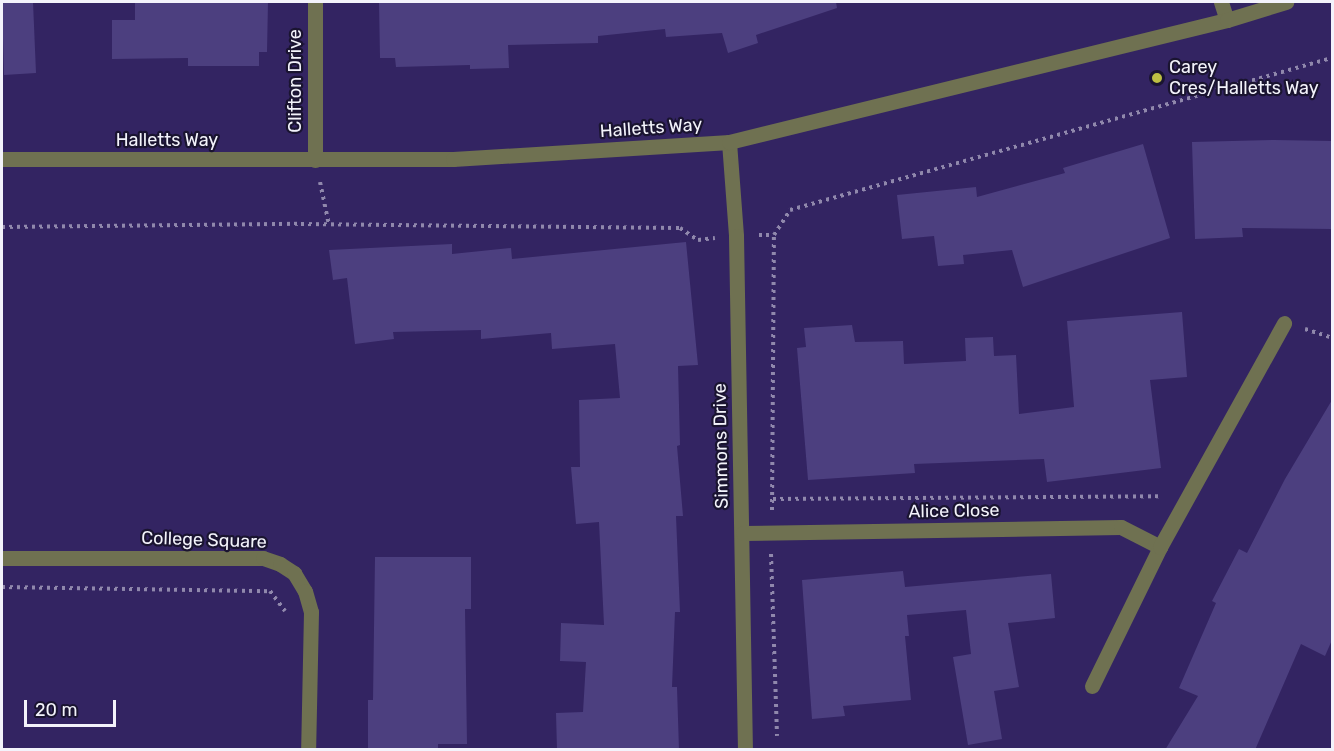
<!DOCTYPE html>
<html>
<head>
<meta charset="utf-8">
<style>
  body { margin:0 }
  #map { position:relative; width:1334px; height:751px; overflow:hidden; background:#332462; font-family:Rubik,sans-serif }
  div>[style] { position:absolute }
  .building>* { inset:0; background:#4c3f7f }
  .path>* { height:4px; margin-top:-2px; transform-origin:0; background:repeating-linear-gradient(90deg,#9088ac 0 3px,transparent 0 7.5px) }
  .minor>* { height:15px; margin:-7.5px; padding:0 7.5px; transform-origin:7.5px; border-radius:7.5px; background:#6f7151 }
  .dots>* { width:16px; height:16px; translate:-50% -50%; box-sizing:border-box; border:3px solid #1a1430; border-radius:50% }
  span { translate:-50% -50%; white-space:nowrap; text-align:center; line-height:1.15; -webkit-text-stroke:4.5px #1a1430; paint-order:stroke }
  .poi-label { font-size:18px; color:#f3f3fb }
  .left { translate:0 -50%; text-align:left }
  .street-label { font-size:18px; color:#f3f3fb }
  .frame { position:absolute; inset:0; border:3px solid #f3f3fb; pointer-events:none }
  .scale { position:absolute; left:24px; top:700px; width:92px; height:27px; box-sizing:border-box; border:3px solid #f3f3fb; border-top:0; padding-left:8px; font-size:18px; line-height:21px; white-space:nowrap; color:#f3f3fb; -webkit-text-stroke:4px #1a1430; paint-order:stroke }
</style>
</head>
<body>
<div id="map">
  <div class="building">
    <div style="clip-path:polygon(2px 2px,33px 2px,36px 73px,4px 75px)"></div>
    <div style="clip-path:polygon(135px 2px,268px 2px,267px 52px,259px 52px,259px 66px,188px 66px,188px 58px,112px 59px,112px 20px,135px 20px)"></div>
    <div style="clip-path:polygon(379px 2px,836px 2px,837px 8px,756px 35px,758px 43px,728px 53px,722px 33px,666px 37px,665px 29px,598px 36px,598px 43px,508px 45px,509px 68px,470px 69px,470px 65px,396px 67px,395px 58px,380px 58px)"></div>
    <div style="clip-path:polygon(1274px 140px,1332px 141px,1332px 229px,1242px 228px,1243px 237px,1195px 239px,1192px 142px)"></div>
    <div style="clip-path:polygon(1143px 144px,1170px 238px,1023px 287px,1012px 250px,963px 255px,964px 264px,938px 266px,934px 236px,902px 239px,897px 195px,976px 187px,977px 197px,1065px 173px,1063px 168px)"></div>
    <div style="clip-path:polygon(686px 242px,698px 365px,678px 366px,680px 445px,677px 446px,683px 516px,676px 516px,680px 612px,675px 612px,672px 687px,677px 687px,679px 750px,557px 750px,556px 713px,583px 712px,586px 662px,560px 661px,561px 623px,604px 625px,599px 522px,576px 524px,571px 467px,580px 467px,579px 400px,620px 398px,615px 344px,552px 349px,551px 333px,481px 339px,481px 330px,393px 332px,394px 339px,355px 344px,347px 278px,333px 280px,329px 250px,452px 244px,452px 254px,511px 248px,512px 259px)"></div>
    <div style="clip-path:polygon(1182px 312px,1187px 377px,1150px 380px,1161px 468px,1047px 482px,1044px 459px,914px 464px,915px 473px,808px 480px,797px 348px,806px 347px,804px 328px,852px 325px,855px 342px,903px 341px,904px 364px,966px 361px,965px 338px,993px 337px,994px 356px,1016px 355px,1019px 414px,1074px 407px,1067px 321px)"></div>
    <div style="clip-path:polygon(1332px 400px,1332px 640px,1325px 656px,1301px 644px,1255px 750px,1165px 750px,1198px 696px,1179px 688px,1216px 603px,1212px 601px,1239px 549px,1247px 553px,1285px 479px)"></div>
    <div style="clip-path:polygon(375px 557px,471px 557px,471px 609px,465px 609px,467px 744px,438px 744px,438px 750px,368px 750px,368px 700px,373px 700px)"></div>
    <div style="clip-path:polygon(903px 571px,905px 587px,1051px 574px,1055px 618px,1008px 623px,1019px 687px,994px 691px,1002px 739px,968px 745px,953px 657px,971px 654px,966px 610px,907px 615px,909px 636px,905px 636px,911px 700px,843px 706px,845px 716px,812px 719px,802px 580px)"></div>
  </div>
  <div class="path">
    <div style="left:320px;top:182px;width:44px;rotate:78.2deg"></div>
    <div style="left:2px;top:227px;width:299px;rotate:-0.6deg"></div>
    <div style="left:301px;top:224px;width:379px;rotate:0.6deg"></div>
    <div style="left:680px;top:228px;width:22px;rotate:34deg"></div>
    <div style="left:698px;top:240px;width:17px;rotate:-7deg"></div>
    <div style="left:759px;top:235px;width:15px"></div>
    <div style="left:774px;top:235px;width:30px;rotate:-57deg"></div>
    <div style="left:790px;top:210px;width:563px;rotate:-15.67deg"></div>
    <div style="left:1305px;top:329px;width:28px;rotate:18deg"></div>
    <div style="left:773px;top:499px;width:389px;rotate:-0.4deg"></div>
    <div style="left:772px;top:510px;width:275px;rotate:-89.6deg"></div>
    <div style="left:771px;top:554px;width:182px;rotate:88.1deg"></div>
    <div style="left:2px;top:587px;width:268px;rotate:0.9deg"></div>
    <div style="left:270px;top:591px;width:25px;rotate:53deg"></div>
  </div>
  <div class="minor">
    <div style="left:315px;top:2px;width:158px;rotate:90deg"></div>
    <div style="left:1221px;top:2px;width:19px;rotate:72deg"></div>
    <div style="left:729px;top:142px;width:94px;rotate:85.7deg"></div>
    <div style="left:736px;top:236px;width:514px;rotate:89deg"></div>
    <div style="left:2px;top:159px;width:451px"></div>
    <div style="left:453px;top:159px;width:277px;rotate:-3.5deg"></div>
    <div style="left:729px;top:142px;width:513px;rotate:-13.77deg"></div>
    <div style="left:1227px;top:20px;width:62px;rotate:-17deg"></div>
    <div style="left:743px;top:533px;width:378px;rotate:-0.9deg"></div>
    <div style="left:1121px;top:527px;width:44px;rotate:27.1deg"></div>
    <div style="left:2px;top:558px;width:261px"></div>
    <div style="left:263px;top:558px;width:18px;rotate:19deg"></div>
    <div style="left:280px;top:564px;width:17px;rotate:33deg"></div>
    <div style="left:294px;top:573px;width:21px;rotate:59deg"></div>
    <div style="left:305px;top:591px;width:22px;rotate:74deg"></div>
    <div style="left:311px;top:612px;width:138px;rotate:91.2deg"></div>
    <div style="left:1092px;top:686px;width:155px;rotate:-63.9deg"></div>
    <div style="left:1160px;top:547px;width:256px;rotate:-61deg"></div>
  </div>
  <div class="dots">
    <div style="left:1157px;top:78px;background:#bdbf43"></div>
  </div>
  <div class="poi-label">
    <span class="left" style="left:1169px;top:78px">Carey<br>Cres/Halletts Way</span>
  </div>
  <div class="street-label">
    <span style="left:295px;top:81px;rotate:-90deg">Clifton Drive</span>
    <span style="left:651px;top:128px;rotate:-4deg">Halletts Way</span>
    <span style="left:167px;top:140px">Halletts Way</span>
    <span style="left:721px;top:446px;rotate:-91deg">Simmons Drive</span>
    <span style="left:954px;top:511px;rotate:-1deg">Alice Close</span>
    <span style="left:204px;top:540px;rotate:2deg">College Square</span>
  </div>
  <div class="frame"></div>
  <div class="scale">20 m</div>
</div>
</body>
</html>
